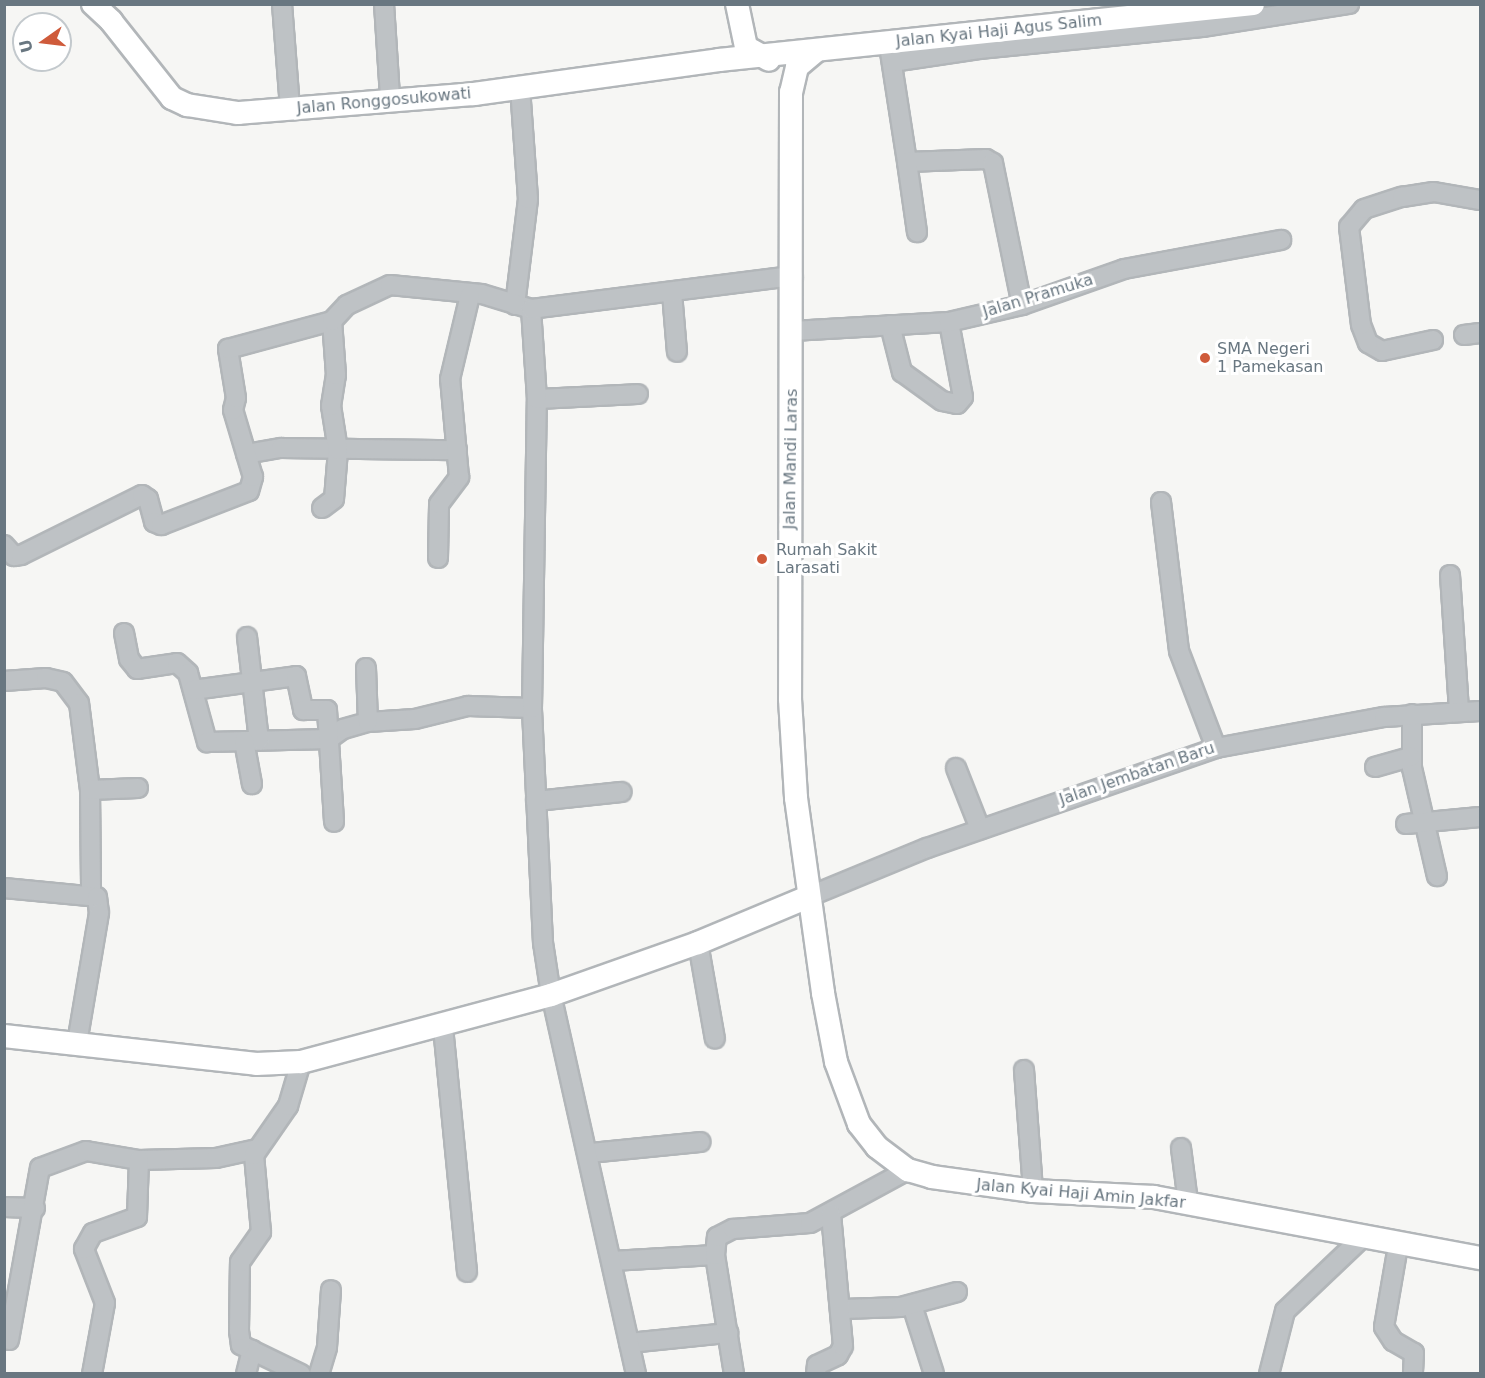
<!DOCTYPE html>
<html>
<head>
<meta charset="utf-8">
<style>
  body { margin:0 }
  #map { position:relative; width:1485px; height:1378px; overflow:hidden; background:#f6f6f4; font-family:"DejaVu Sans",sans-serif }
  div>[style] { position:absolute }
  .roads { filter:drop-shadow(2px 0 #b2b6b9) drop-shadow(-2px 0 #b2b6b9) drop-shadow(0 2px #b2b6b9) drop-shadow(0 -2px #b2b6b9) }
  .minor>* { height:18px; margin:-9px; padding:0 9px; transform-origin:9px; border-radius:9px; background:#bec2c5 }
  .major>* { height:22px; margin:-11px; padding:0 11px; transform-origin:11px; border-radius:11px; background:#fff }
  .dots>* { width:16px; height:16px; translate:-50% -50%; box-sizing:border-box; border:3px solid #fff; border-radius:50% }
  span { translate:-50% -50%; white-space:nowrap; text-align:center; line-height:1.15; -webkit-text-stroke:6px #fff; paint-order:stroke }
  .street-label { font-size:16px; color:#697781 }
  .poi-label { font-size:16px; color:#697781 }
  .left { translate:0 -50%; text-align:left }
  .frame { position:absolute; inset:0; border:6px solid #697781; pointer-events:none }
  .north { position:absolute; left:12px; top:12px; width:60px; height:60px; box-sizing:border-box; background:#fff; border:2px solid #c3c9cd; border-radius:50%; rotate:256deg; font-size:16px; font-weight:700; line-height:24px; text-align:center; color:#697781 }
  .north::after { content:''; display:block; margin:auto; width:21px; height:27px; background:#cf5b3b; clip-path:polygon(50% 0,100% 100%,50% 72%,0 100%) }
</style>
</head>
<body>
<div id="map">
  <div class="roads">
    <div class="minor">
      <div style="left:282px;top:4px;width:105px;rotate:85.6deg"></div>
      <div style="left:384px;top:4px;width:94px;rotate:86.3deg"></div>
      <div style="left:890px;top:52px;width:111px;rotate:81.2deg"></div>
      <div style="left:907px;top:162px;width:79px;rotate:-2.2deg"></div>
      <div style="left:986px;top:159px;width:8px;rotate:30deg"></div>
      <div style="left:993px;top:163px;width:145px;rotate:78.5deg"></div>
      <div style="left:892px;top:62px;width:88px;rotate:-8.5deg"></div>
      <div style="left:979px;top:49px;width:224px;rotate:-5.6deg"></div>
      <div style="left:1202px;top:27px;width:149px;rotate:-8.9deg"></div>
      <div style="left:907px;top:162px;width:71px;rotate:81.9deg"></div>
      <div style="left:672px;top:293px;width:59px;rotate:85.2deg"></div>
      <div style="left:515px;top:305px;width:107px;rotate:-83deg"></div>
      <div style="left:528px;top:199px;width:111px;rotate:-94.1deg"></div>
      <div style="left:890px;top:325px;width:49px;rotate:75.7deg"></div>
      <div style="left:902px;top:372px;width:49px;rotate:35.9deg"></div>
      <div style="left:942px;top:401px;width:15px;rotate:11deg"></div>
      <div style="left:957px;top:404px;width:9px;rotate:-49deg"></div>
      <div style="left:963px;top:397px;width:76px;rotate:-100.6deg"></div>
      <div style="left:792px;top:331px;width:157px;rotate:-3.3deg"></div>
      <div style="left:949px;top:322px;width:75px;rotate:-13.1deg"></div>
      <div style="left:1022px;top:305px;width:108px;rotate:-19.4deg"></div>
      <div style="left:1124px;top:269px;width:160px;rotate:-10.5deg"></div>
      <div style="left:1464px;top:335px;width:16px;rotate:-7deg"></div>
      <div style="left:1433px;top:340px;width:52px;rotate:167.8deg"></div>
      <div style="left:1382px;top:351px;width:16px;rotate:-150deg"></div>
      <div style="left:1368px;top:343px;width:19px;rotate:-111deg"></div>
      <div style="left:1361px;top:325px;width:99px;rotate:-97deg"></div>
      <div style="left:1349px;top:227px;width:23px;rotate:-50deg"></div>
      <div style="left:1364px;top:209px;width:40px;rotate:-18deg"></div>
      <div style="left:1402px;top:197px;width:32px;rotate:-9deg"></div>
      <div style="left:1434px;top:192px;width:47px;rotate:9.9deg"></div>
      <div style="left:537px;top:399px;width:101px;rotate:-2.8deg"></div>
      <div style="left:246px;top:454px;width:36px;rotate:-10deg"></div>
      <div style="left:281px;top:448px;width:176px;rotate:0.7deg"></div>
      <div style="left:1161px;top:502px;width:150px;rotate:83.1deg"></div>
      <div style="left:1179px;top:651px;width:104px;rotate:69.1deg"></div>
      <div style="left:322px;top:508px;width:15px;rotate:-37deg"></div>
      <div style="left:334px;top:499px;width:49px;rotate:-85.3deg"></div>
      <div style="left:338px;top:450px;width:45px;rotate:-99deg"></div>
      <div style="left:331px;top:406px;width:31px;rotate:-81deg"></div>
      <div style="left:336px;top:375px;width:54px;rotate:-94.2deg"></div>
      <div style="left:4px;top:545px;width:15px;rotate:48deg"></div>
      <div style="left:14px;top:556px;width:7px;rotate:-8deg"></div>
      <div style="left:21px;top:555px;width:135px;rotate:-26.4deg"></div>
      <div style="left:142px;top:495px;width:7px;rotate:34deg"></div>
      <div style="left:148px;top:499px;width:24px;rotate:75deg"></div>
      <div style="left:154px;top:522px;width:8px;rotate:23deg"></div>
      <div style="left:161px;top:525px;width:94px;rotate:-21.1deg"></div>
      <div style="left:249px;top:491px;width:15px;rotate:-74deg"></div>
      <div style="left:253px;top:477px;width:70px;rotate:-106.6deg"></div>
      <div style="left:233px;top:410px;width:12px;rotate:-76deg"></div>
      <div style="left:236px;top:398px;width:50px;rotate:-99.3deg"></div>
      <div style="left:228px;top:349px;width:108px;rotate:-15.1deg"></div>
      <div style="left:332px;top:321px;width:22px;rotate:-47deg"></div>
      <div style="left:347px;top:305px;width:47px;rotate:-24.9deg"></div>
      <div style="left:390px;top:285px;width:92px;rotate:5.6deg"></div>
      <div style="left:482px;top:294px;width:51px;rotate:17deg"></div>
      <div style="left:438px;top:558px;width:54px;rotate:-88.9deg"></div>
      <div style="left:439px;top:504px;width:34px;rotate:-53deg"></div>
      <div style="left:459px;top:477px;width:98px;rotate:-95.2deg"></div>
      <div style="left:450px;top:379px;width:86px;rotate:-76.6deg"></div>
      <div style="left:1450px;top:575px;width:136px;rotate:86.2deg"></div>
      <div style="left:124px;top:633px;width:26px;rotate:79deg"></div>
      <div style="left:129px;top:659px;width:13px;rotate:51deg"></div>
      <div style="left:137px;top:669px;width:40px;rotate:-8.5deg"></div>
      <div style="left:177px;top:663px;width:15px;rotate:42deg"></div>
      <div style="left:188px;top:673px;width:72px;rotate:74.6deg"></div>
      <div style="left:207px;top:742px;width:122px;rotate:-1.4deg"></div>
      <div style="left:329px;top:739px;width:17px;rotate:-36deg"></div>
      <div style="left:343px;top:729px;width:26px;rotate:-16deg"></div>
      <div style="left:368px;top:722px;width:47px;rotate:-3.7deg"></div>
      <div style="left:415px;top:719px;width:55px;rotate:-13.8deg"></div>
      <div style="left:468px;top:706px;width:64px;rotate:1.8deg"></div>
      <div style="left:247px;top:637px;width:104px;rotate:83.4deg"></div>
      <div style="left:366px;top:668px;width:54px;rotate:87.9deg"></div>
      <div style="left:4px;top:681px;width:42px;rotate:-4.1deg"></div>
      <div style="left:46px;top:678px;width:17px;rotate:13deg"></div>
      <div style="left:63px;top:682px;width:26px;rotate:53deg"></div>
      <div style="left:79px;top:703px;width:88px;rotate:82.8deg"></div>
      <div style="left:90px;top:790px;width:103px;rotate:89.4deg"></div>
      <div style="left:193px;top:690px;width:104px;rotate:-7.7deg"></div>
      <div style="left:296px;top:676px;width:35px;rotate:78deg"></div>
      <div style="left:303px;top:710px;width:24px"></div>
      <div style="left:327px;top:710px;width:112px;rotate:86.4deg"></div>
      <div style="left:1412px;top:714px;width:54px;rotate:90deg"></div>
      <div style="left:1412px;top:768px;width:111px;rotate:77deg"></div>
      <div style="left:244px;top:741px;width:44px;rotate:79.5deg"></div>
      <div style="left:1375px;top:767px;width:37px;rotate:-16deg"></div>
      <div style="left:956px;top:768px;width:66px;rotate:68.5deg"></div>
      <div style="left:90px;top:790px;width:48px;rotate:-2.4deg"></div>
      <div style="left:536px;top:801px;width:86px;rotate:-6deg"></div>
      <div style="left:1406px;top:824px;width:74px;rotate:-5.4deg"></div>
      <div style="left:4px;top:888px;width:93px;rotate:5.5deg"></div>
      <div style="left:97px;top:897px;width:16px;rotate:83deg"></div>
      <div style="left:99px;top:913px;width:132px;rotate:99.6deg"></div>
      <div style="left:808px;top:897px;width:129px;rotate:-22.4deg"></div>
      <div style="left:927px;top:848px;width:306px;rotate:-19.1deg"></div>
      <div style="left:1216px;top:748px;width:171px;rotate:-10.5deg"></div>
      <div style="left:1384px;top:717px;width:96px;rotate:-3.6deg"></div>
      <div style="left:698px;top:943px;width:97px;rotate:80deg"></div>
      <div style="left:443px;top:1027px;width:246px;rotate:84.4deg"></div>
      <div style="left:1024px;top:1070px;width:121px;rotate:85.7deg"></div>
      <div style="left:1181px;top:1148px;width:54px;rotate:82.6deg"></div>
      <div style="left:590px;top:1153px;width:111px;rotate:-5.7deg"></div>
      <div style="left:4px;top:1207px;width:31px;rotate:2deg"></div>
      <div style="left:1398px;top:1246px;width:82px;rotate:99.8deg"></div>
      <div style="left:1384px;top:1327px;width:17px;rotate:57deg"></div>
      <div style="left:1393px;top:1341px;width:24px;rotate:30deg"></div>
      <div style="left:1414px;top:1353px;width:21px;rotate:93deg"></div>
      <div style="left:612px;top:1261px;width:103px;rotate:-3.3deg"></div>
      <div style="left:912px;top:1305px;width:72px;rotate:72.3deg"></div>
      <div style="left:843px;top:1309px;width:58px;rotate:-2deg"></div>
      <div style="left:901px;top:1307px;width:58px;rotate:-15deg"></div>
      <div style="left:9px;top:1340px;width:175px;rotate:-79.8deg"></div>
      <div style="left:40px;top:1168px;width:49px;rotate:-20.3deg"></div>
      <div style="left:86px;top:1151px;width:54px;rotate:9.6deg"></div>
      <div style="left:139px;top:1160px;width:77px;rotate:-1.5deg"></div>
      <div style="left:216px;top:1158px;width:42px;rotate:-12.4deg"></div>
      <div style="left:629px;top:1343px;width:100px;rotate:-5.8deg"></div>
      <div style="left:92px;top:1374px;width:72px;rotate:-79.6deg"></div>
      <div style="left:105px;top:1303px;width:58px;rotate:-111.3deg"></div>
      <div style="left:84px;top:1249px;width:18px;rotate:-61deg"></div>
      <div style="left:93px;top:1233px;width:47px;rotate:-20deg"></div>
      <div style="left:137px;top:1217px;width:57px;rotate:-88deg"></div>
      <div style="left:246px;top:1374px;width:25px;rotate:-76deg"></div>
      <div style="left:301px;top:1374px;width:67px;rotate:-154.2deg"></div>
      <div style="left:241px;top:1345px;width:14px;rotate:-98deg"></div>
      <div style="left:239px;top:1331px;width:69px;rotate:-89.2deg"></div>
      <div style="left:240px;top:1262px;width:37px;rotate:-55deg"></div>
      <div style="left:261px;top:1232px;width:77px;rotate:-95.2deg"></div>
      <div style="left:254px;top:1155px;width:60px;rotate:-55.2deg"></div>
      <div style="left:288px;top:1106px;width:46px;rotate:-73.5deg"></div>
      <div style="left:319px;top:1374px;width:28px;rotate:-73deg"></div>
      <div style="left:327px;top:1347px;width:57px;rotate:-86deg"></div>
      <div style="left:636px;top:1374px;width:388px;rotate:-102.6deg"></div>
      <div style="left:551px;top:995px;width:53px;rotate:-98.7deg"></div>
      <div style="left:543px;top:943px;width:235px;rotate:-92.7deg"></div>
      <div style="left:532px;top:708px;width:309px;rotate:-89.1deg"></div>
      <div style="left:537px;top:399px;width:90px;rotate:-93.8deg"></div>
      <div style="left:531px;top:309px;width:264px;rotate:-7.2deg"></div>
      <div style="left:734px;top:1374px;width:121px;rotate:-99.1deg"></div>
      <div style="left:715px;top:1255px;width:18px;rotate:-84deg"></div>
      <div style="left:717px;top:1237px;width:18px;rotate:-27deg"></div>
      <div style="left:733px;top:1229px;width:77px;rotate:-4.5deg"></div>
      <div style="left:810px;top:1223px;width:111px;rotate:-28.4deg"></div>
      <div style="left:816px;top:1374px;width:9px;rotate:-84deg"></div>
      <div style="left:817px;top:1365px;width:23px;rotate:-25deg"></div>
      <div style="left:838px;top:1355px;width:10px;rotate:-61deg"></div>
      <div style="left:843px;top:1346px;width:133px;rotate:-95.2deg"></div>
      <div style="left:1269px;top:1374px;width:65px;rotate:-75.7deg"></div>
      <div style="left:1285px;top:1311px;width:106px;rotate:-43.5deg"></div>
    </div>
    <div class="major">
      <div style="left:93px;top:4px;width:25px;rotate:43deg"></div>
      <div style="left:111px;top:21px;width:98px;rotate:51.6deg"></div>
      <div style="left:172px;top:98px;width:17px;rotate:25deg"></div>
      <div style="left:187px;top:105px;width:52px;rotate:8.9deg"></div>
      <div style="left:238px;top:113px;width:237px;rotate:-4.6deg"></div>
      <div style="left:474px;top:94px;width:247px;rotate:-7.9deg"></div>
      <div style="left:719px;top:60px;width:537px;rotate:-5.99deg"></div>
      <div style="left:737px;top:4px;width:44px;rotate:78.2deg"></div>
      <div style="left:746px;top:47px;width:26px;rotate:29deg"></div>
      <div style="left:817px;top:50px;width:26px;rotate:140deg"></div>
      <div style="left:797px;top:67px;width:26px;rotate:103deg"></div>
      <div style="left:791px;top:92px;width:607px;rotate:90.09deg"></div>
      <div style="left:790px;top:699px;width:99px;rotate:86.5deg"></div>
      <div style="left:796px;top:798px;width:197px;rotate:82.1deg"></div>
      <div style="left:823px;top:993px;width:70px;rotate:79.3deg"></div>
      <div style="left:836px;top:1062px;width:66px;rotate:69.6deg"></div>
      <div style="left:859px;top:1124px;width:29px;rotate:52deg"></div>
      <div style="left:877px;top:1147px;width:39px;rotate:37deg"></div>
      <div style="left:908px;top:1170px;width:25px;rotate:16deg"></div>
      <div style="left:932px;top:1177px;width:102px;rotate:7.9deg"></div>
      <div style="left:1033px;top:1191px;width:121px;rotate:2.8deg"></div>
      <div style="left:1154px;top:1197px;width:332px;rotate:10.6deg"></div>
      <div style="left:4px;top:1036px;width:254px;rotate:6.3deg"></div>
      <div style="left:256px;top:1064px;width:45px;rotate:-2.5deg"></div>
      <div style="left:301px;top:1062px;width:259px;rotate:-15deg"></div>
      <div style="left:551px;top:995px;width:156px;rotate:-19.5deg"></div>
      <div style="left:698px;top:943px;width:119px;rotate:-22.7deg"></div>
    </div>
  </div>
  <div class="dots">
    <div style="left:1205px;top:358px;background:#cf5b3b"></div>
    <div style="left:762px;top:559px;background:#cf5b3b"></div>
  </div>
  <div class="street-label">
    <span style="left:999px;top:31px;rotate:-6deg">Jalan Kyai Haji Agus Salim</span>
    <span style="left:384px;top:101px;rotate:-5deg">Jalan Ronggosukowati</span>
    <span style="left:1038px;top:296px;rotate:-17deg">Jalan Pramuka</span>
    <span style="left:791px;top:459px;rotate:-89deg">Jalan Mandi Laras</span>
    <span style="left:1137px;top:774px;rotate:-19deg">Jalan Jembatan Baru</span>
    <span style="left:1081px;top:1194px;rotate:5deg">Jalan Kyai Haji Amin Jakfar</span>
  </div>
  <div class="poi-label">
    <span class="left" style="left:1217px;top:358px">SMA Negeri<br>1 Pamekasan</span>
    <span class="left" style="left:776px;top:559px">Rumah Sakit<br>Larasati</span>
  </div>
  <div class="frame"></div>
  <div class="north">U</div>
</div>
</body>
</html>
